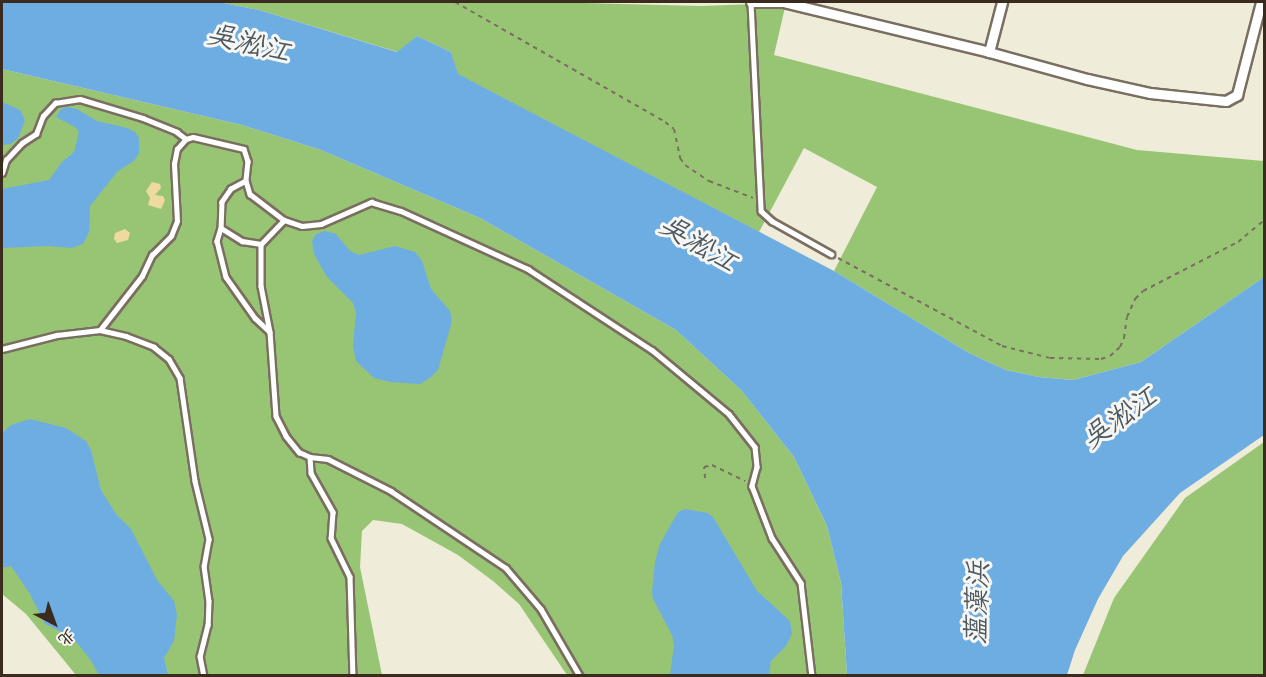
<!DOCTYPE html>
<html>
<head>
<meta charset="utf-8">
<style>
  body { margin:0 }
  #map { position:relative; width:1266px; height:677px; overflow:hidden; background:#efecda; font-family:"Indie Flower","LXGW WenKai TC",sans-serif }
  div>[style] { position:absolute }
  .green>* { inset:0; background:#98c573 }
  .sand>* { inset:0; background:#eeda9e }
  .water>* { inset:0; background:#6eade1 }
  .path>* { height:2px; margin-top:-1px; transform-origin:0; background:repeating-linear-gradient(90deg,#7a6e60 0 4.5px,transparent 0 9px) }
  .roads { filter:drop-shadow(2px 0 #7a6e60) drop-shadow(-2px 0 #7a6e60) drop-shadow(0 2px #7a6e60) drop-shadow(0 -2px #7a6e60) }
  .service>* { height:4.5px; margin:-2.25px; padding:0 2.25px; transform-origin:2.25px; border-radius:2.25px; background:#fff }
  .minor>* { height:9px; margin:-4.5px; padding:0 4.5px; transform-origin:4.5px; border-radius:4.5px; background:#fff }
  span { translate:-50% -50%; white-space:nowrap; text-align:center; line-height:1.15; -webkit-text-stroke:6px #f6f6f2; paint-order:stroke }
  .water-label { font-size:28px; color:#4d5862; font-style:italic }
  .frame { position:absolute; inset:0; border:3px solid #3b2a1e; pointer-events:none }
  .north { position:absolute; left:24px; top:593px; width:60px; height:60px; -webkit-text-stroke:4px #f6f6f2; paint-order:stroke; rotate:139deg; font-size:16px; font-weight:700; line-height:24px; text-align:center; color:#3b2a1e }
  .north::after { content:''; display:block; margin:auto; width:21px; height:27px; background:#3b2a1e; clip-path:polygon(50% 0,100% 100%,50% 72%,0 100%) }
</style>
</head>
<body>
<div id="map">
  <div class="green">
    <div style="clip-path:polygon(219px 2px,544px 2px,701px 6px,786px 3px,774px 55px,1137px 150px,1264px 161px,1264px 277px,1141px 362px,1073px 380px,1039px 377px,1006px 370px,969px 353px,834px 271px,877px 187px,804px 148px,759px 232px,457px 74px,451px 52px,417px 36px,398px 52px,259px 10px)"></div>
    <div style="clip-path:polygon(2px 69px,242px 125px,321px 150px,480px 218px,676px 330px,742px 391px,794px 457px,827px 526px,841px 583px,847px 675px,567px 675px,519px 604px,493px 581px,458px 555px,402px 524px,373px 520px,362px 531px,360px 567px,382px 675px,76px 675px,26px 614px,2px 594px)"></div>
    <div style="clip-path:polygon(1264px 442px,1264px 675px,1083px 675px,1114px 598px,1185px 498px)"></div>
  </div>
  <div class="sand">
    <div style="clip-path:polygon(152px 182px,160px 184px,161px 188px,155px 195px,163px 196px,165px 200px,161px 209px,148px 205px,150px 198px,146px 191px)"></div>
    <div style="clip-path:polygon(125px 229px,130px 233px,128px 240px,117px 243px,114px 239px,115px 233px)"></div>
  </div>
  <div class="water">
    <div style="clip-path:polygon(2px 2px,219px 2px,259px 10px,397px 52px,417px 36px,451px 52px,458px 74px,834px 271px,969px 353px,1006px 370px,1039px 377px,1073px 380px,1141px 362px,1264px 277px,1264px 435px,1180px 493px,1123px 556px,1098px 599px,1075px 650px,1067px 675px,847px 675px,841px 583px,827px 526px,794px 457px,742px 391px,676px 330px,480px 218px,321px 150px,242px 125px,2px 69px)"></div>
    <div style="clip-path:polygon(2px 102px,20px 110px,25px 120px,19px 137px,11px 144px,2px 145px)"></div>
    <div style="clip-path:polygon(68px 107px,77px 109px,97px 121px,127px 128px,135px 132px,139px 138px,139px 153px,134px 161px,118px 171px,90px 206px,89px 232px,83px 244px,72px 248px,48px 246px,2px 248px,2px 189px,49px 180px,62px 162px,74px 152px,79px 132px,75px 127px,56px 117px,61px 109px)"></div>
    <div style="clip-path:polygon(325px 231px,336px 234px,350px 251px,359px 255px,395px 246px,415px 252px,422px 261px,431px 289px,450px 311px,452px 321px,438px 370px,430px 378px,420px 384px,390px 382px,374px 378px,356px 361px,353px 346px,356px 312px,353px 303px,327px 277px,314px 254px,312px 241px,316px 234px)"></div>
    <div style="clip-path:polygon(30px 419px,66px 428px,86px 441px,91px 450px,101px 490px,116px 514px,131px 529px,157px 580px,174px 601px,177px 615px,174px 641px,164px 658px,168px 675px,99px 675px,90px 659px,72px 637px,45px 624px,30px 594px,11px 566px,2px 568px,2px 433px,11px 425px)"></div>
    <div style="clip-path:polygon(685px 509px,708px 513px,713px 517px,757px 591px,790px 621px,792px 634px,786px 646px,771px 661px,769px 675px,670px 675px,674px 645px,672px 635px,653px 599px,652px 592px,655px 562px,660px 544px,678px 512px)"></div>
  </div>
  <div class="path">
    <div style="left:455px;top:2px;width:242px;rotate:29.7deg"></div>
    <div style="left:665px;top:122px;width:11px;rotate:38deg"></div>
    <div style="left:674px;top:129px;width:30px;rotate:78deg"></div>
    <div style="left:680px;top:158px;width:9px;rotate:54deg"></div>
    <div style="left:685px;top:165px;width:29px;rotate:34deg"></div>
    <div style="left:709px;top:181px;width:47px;rotate:21.1deg"></div>
    <div style="left:838px;top:258px;width:186px;rotate:28.2deg"></div>
    <div style="left:1002px;top:346px;width:49px;rotate:14deg"></div>
    <div style="left:1050px;top:358px;width:51px;rotate:1.1deg"></div>
    <div style="left:1101px;top:359px;width:9px;rotate:-18deg"></div>
    <div style="left:1110px;top:356px;width:13px;rotate:-42deg"></div>
    <div style="left:1120px;top:347px;width:10px;rotate:-66deg"></div>
    <div style="left:1124px;top:338px;width:21px;rotate:-82deg"></div>
    <div style="left:1127px;top:317px;width:20px;rotate:-66deg"></div>
    <div style="left:1135px;top:299px;width:11px;rotate:-45deg"></div>
    <div style="left:1143px;top:291px;width:107px;rotate:-27.3deg"></div>
    <div style="left:1238px;top:242px;width:34px;rotate:-40deg"></div>
    <div style="left:705px;top:478px;width:11px;rotate:-95deg"></div>
    <div style="left:704px;top:467px;width:8px;rotate:-14deg"></div>
    <div style="left:712px;top:465px;width:37px;rotate:26deg"></div>
  </div>
  <div class="roads">
    <div class="service">
      <div style="left:751px;top:3px;width:208px;rotate:87.2deg"></div>
      <div style="left:761px;top:211px;width:15px;rotate:42deg"></div>
      <div style="left:772px;top:221px;width:68px;rotate:29.2deg"></div>
      <div style="left:2px;top:173px;width:14px;rotate:-73deg"></div>
      <div style="left:6px;top:160px;width:23px;rotate:-47deg"></div>
      <div style="left:22px;top:143px;width:17px;rotate:-33deg"></div>
      <div style="left:36px;top:134px;width:19px;rotate:-69deg"></div>
      <div style="left:43px;top:116px;width:18px;rotate:-47deg"></div>
      <div style="left:55px;top:103px;width:25px;rotate:-9deg"></div>
      <div style="left:80px;top:99px;width:66px;rotate:16.8deg"></div>
      <div style="left:143px;top:118px;width:37px;rotate:22deg"></div>
      <div style="left:177px;top:132px;width:11px;rotate:38deg"></div>
      <div style="left:246px;top:181px;width:17px;rotate:152deg"></div>
      <div style="left:231px;top:189px;width:16px;rotate:125deg"></div>
      <div style="left:222px;top:202px;width:26px;rotate:92deg"></div>
      <div style="left:221px;top:228px;width:25px;rotate:32deg"></div>
      <div style="left:242px;top:241px;width:19px;rotate:9deg"></div>
      <div style="left:261px;top:244px;width:33px;rotate:-46deg"></div>
      <div style="left:221px;top:228px;width:14px;rotate:107deg"></div>
      <div style="left:217px;top:241px;width:37px;rotate:76deg"></div>
      <div style="left:226px;top:277px;width:50px;rotate:54.7deg"></div>
      <div style="left:255px;top:318px;width:19px;rotate:43deg"></div>
      <div style="left:261px;top:244px;width:42px;rotate:90deg"></div>
      <div style="left:261px;top:286px;width:47px;rotate:78.9deg"></div>
      <div style="left:270px;top:332px;width:84px;rotate:85.9deg"></div>
      <div style="left:276px;top:416px;width:22px;rotate:63deg"></div>
      <div style="left:286px;top:436px;width:21px;rotate:51deg"></div>
      <div style="left:299px;top:452px;width:12px;rotate:24deg"></div>
      <div style="left:310px;top:457px;width:18px;rotate:6deg"></div>
      <div style="left:328px;top:459px;width:71px;rotate:26.9deg"></div>
      <div style="left:391px;top:491px;width:138px;rotate:33.8deg"></div>
      <div style="left:506px;top:568px;width:54px;rotate:49.5deg"></div>
      <div style="left:541px;top:609px;width:78px;rotate:59.8deg"></div>
      <div style="left:100px;top:330px;width:68px;rotate:-52.1deg"></div>
      <div style="left:142px;top:276px;width:23px;rotate:-65deg"></div>
      <div style="left:152px;top:255px;width:27px;rotate:-45deg"></div>
      <div style="left:171px;top:236px;width:16px;rotate:-68deg"></div>
      <div style="left:177px;top:221px;width:57px;rotate:-93deg"></div>
      <div style="left:174px;top:164px;width:15px;rotate:-79deg"></div>
      <div style="left:177px;top:149px;width:13px;rotate:-48deg"></div>
      <div style="left:186px;top:139px;width:7px;rotate:-16deg"></div>
      <div style="left:193px;top:137px;width:52px;rotate:13.2deg"></div>
      <div style="left:244px;top:149px;width:13px;rotate:72deg"></div>
      <div style="left:248px;top:161px;width:20px;rotate:96deg"></div>
      <div style="left:246px;top:181px;width:14px;rotate:73deg"></div>
      <div style="left:250px;top:194px;width:43px;rotate:37.4deg"></div>
      <div style="left:284px;top:220px;width:19px;rotate:18deg"></div>
      <div style="left:302px;top:226px;width:19px;rotate:-6deg"></div>
      <div style="left:321px;top:224px;width:55px;rotate:-23.7deg"></div>
      <div style="left:371px;top:202px;width:31px;rotate:17deg"></div>
      <div style="left:401px;top:211px;width:140px;rotate:24.5deg"></div>
      <div style="left:528px;top:269px;width:148px;rotate:33.2deg"></div>
      <div style="left:652px;top:350px;width:100px;rotate:39.7deg"></div>
      <div style="left:729px;top:414px;width:42px;rotate:51.8deg"></div>
      <div style="left:755px;top:447px;width:20px;rotate:84deg"></div>
      <div style="left:757px;top:467px;width:20px;rotate:105deg"></div>
      <div style="left:752px;top:486px;width:56px;rotate:69deg"></div>
      <div style="left:772px;top:538px;width:54px;rotate:57.2deg"></div>
      <div style="left:801px;top:583px;width:94px;rotate:83.3deg"></div>
      <div style="left:2px;top:349px;width:57px;rotate:-14.3deg"></div>
      <div style="left:57px;top:335px;width:43px;rotate:-6.6deg"></div>
      <div style="left:100px;top:330px;width:27px;rotate:13deg"></div>
      <div style="left:126px;top:336px;width:30px;rotate:21deg"></div>
      <div style="left:154px;top:347px;width:19px;rotate:39deg"></div>
      <div style="left:169px;top:359px;width:22px;rotate:60deg"></div>
      <div style="left:180px;top:378px;width:104px;rotate:81.7deg"></div>
      <div style="left:195px;top:481px;width:60px;rotate:76.4deg"></div>
      <div style="left:209px;top:539px;width:27px;rotate:100deg"></div>
      <div style="left:204px;top:566px;width:35px;rotate:82deg"></div>
      <div style="left:209px;top:601px;width:24px;rotate:92deg"></div>
      <div style="left:208px;top:625px;width:32px;rotate:104deg"></div>
      <div style="left:200px;top:656px;width:20px;rotate:79deg"></div>
      <div style="left:310px;top:457px;width:16px;rotate:86deg"></div>
      <div style="left:311px;top:473px;width:45px;rotate:60.6deg"></div>
      <div style="left:333px;top:512px;width:26px;rotate:94deg"></div>
      <div style="left:331px;top:538px;width:43px;rotate:64deg"></div>
      <div style="left:350px;top:577px;width:99px;rotate:88.3deg"></div>
    </div>
    <div class="minor">
      <div style="left:751px;top:2px;width:30px"></div>
      <div style="left:783px;top:2px;width:212px;rotate:13.6deg"></div>
      <div style="left:989px;top:52px;width:102px;rotate:15.4deg"></div>
      <div style="left:1087px;top:79px;width:65px;rotate:12.5deg"></div>
      <div style="left:1150px;top:93px;width:76px;rotate:6deg"></div>
      <div style="left:1226px;top:101px;width:13px;rotate:-29deg"></div>
      <div style="left:1237px;top:95px;width:96px;rotate:-75.5deg"></div>
      <div style="left:989px;top:52px;width:52px;rotate:-75.4deg"></div>
    </div>
  </div>
  <div class="water-label">
    <span style="left:248px;top:46px;rotate:14deg">吴淞江</span>
    <span style="left:697px;top:246px;rotate:31deg">吴淞江</span>
    <span style="left:1121px;top:420px;rotate:-35deg">吴淞江</span>
    <span style="left:980px;top:603px;rotate:-88deg">蕰藻浜</span>
  </div>
  <div class="frame"></div>
  <div class="north">北</div>
</div>
</body>
</html>
